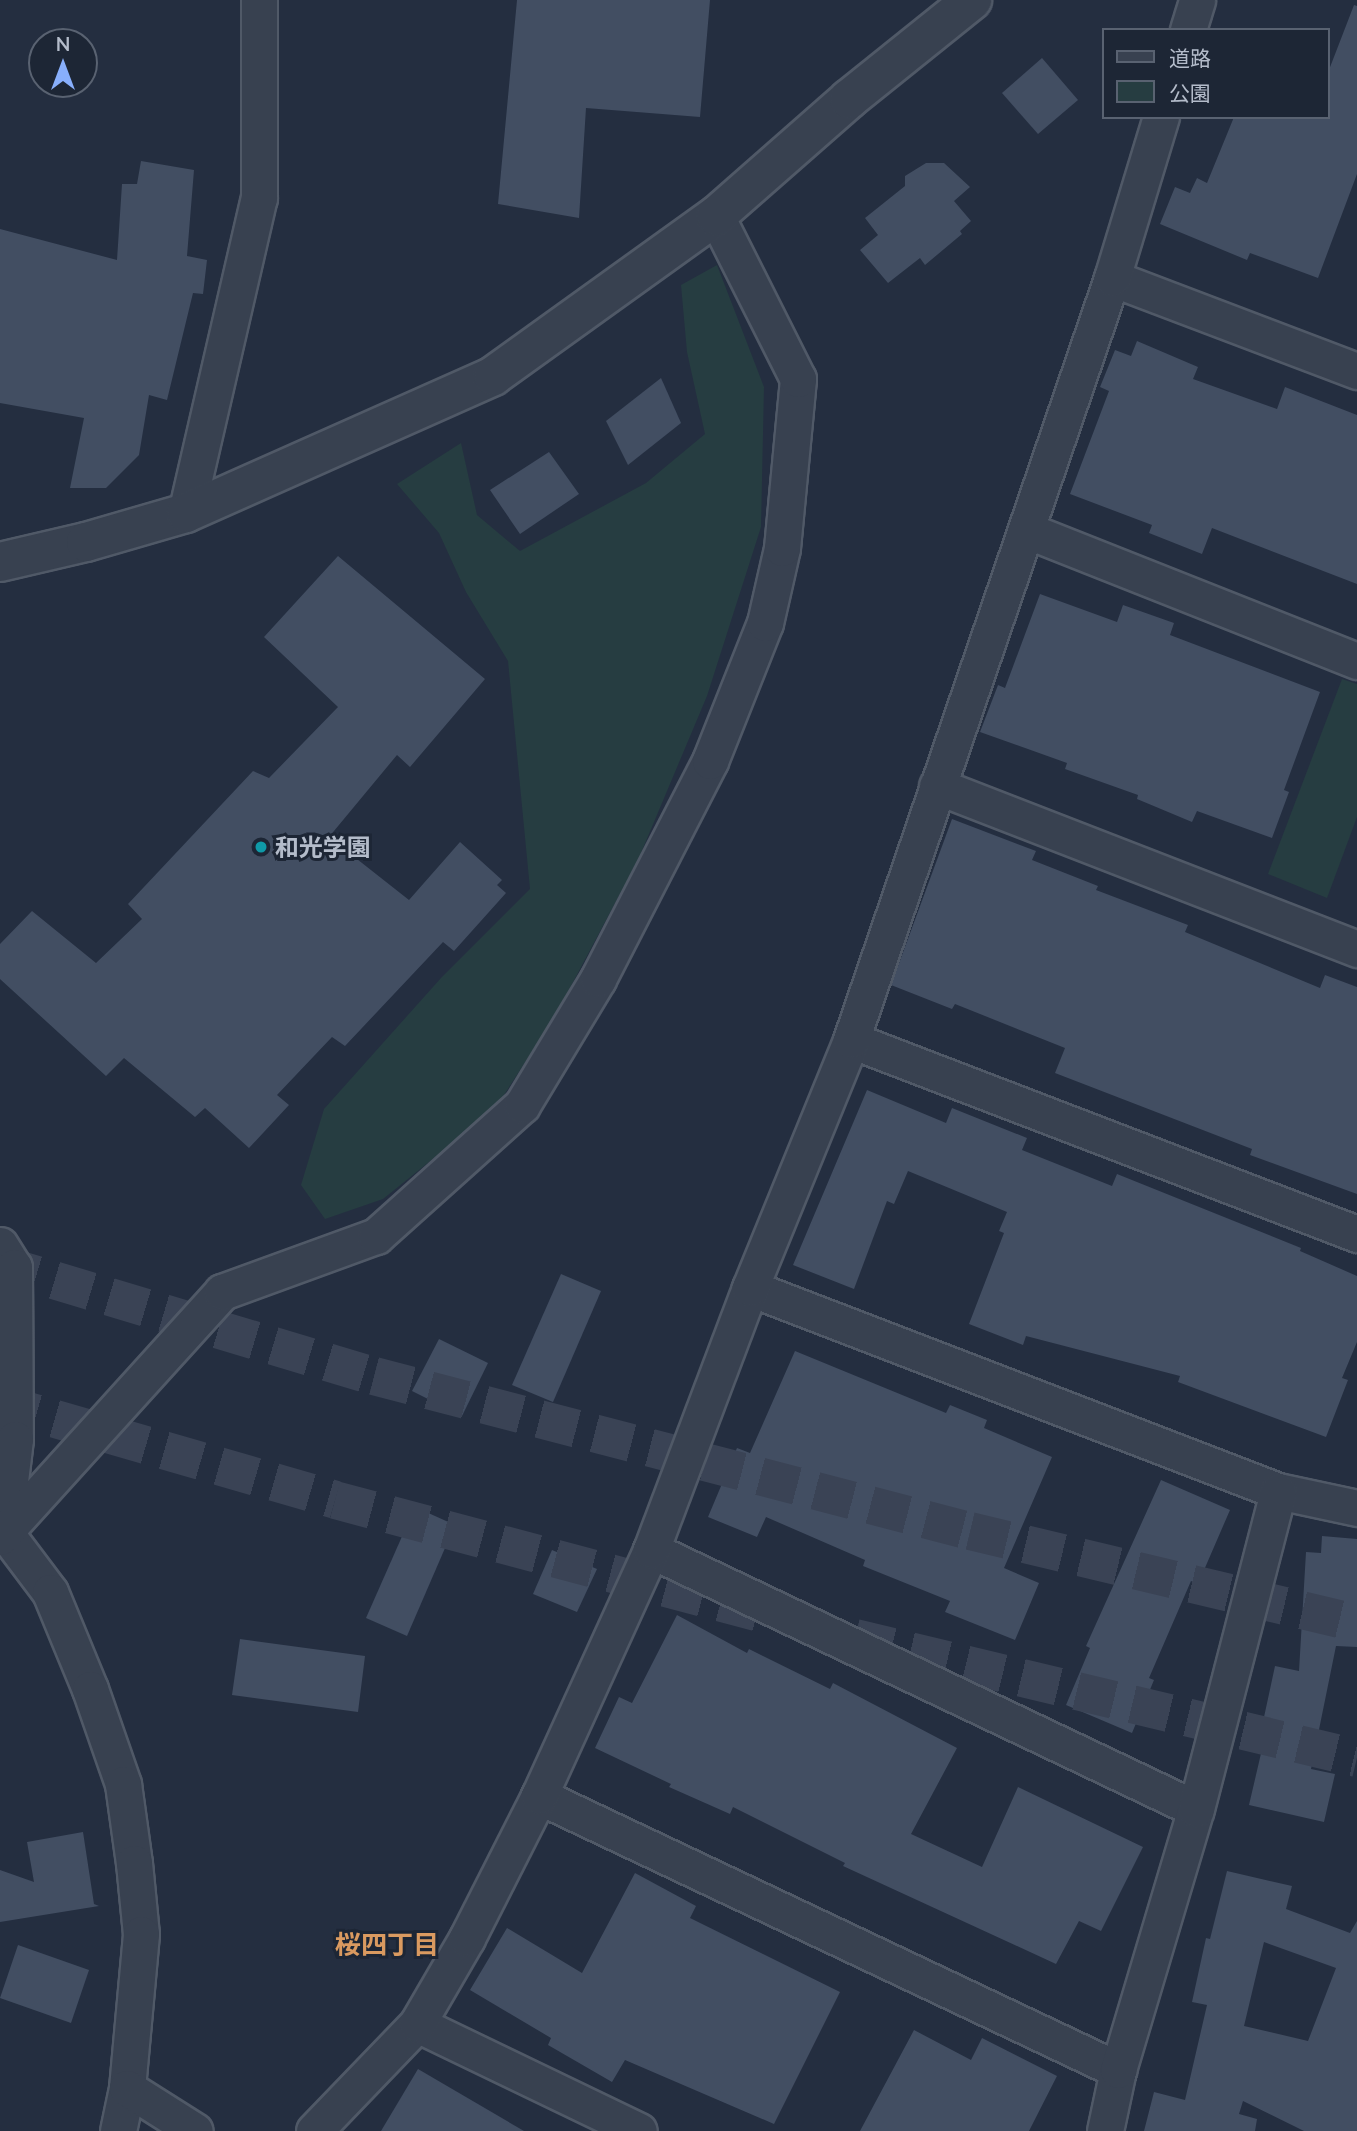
<!DOCTYPE html>
<html>
<head>
<meta charset="utf-8">
<style>
  body { margin:0 }
  #map { position:relative; width:1357px; height:2131px; overflow:hidden; background:#242e40; font-family:Lato,"Noto Sans JP",sans-serif }
  div>[style] { position:absolute }
  .green>* { inset:0; background:#263d41 }
  .building>* { inset:0; background:#424e62 }
  .motorway-tunnel>* { height:38px; margin-top:-19px; transform-origin:0; background:repeating-linear-gradient(90deg,#3a4355 0 38px,transparent 0 57px) }
  .roads { filter:drop-shadow(2px 0 #505967) drop-shadow(-2px 0 #505967) drop-shadow(0 2px #505967) drop-shadow(0 -2px #505967) }
  .minor>* { height:35px; margin:-17.5px; padding:0 17.5px; transform-origin:17.5px; border-radius:17.5px; background:#384150 }
  .tertiary>* { height:38px; margin:-19px; padding:0 19px; transform-origin:19px; border-radius:19px; background:#384150 }
  .dots>* { width:19px; height:19px; translate:-50% -50%; box-sizing:border-box; border:4px solid #1d2635; border-radius:50% }
  span { translate:-50% -50%; white-space:nowrap; text-align:center; line-height:1.15; -webkit-text-stroke:6px #1d2635; paint-order:stroke }
  .poi-label { font-size:24px; color:#b4bcca; font-weight:700 }
  .left { translate:0 -50%; text-align:left }
  .neighbourhood-label { font-size:26px; color:#da9a60; font-weight:700 }
  .legend { position:absolute; left:1102px; top:28px; width:228px; height:91px; box-sizing:border-box; background:#1d2635; border:2px solid #596271; margin:0; padding:9px 12px; list-style:none; font-size:21px; color:#b4bcca }
  .legend li { display:flex; align-items:center; gap:14px; height:35px }
  .legend b { width:35px; border:2px solid #596271 }
  .north { position:absolute; left:28px; top:28px; width:70px; height:70px; box-sizing:border-box; background:#1d2635; border:2px solid #596271; border-radius:50%; rotate:0deg; font-size:19px; font-weight:700; line-height:28px; text-align:center; color:#b4bcca }
  .north::after { content:''; display:block; margin:auto; width:24px; height:32px; background:#88affc; clip-path:polygon(50% 0,100% 100%,50% 72%,0 100%) }
</style>
</head>
<body>
<div id="map">
  <div class="green">
    <div style="clip-path:polygon(717px 265px,764px 387px,761px 527px,707px 696px,638px 860px,555px 1016px,495px 1109px,383px 1199px,325px 1219px,301px 1185px,324px 1109px,441px 978px,530px 889px,508px 661px,466px 592px,439px 533px,397px 484px,461px 443px,477px 515px,520px 551px,646px 483px,705px 434px,687px 352px,681px 285px)"></div>
    <div style="clip-path:polygon(1342px 679px,1357px 684px,1357px 817px,1327px 898px,1268px 874px)"></div>
  </div>
  <div class="building">
    <div style="clip-path:polygon(517px 0,710px 0,700px 117px,586px 108px,579px 218px,498px 204px)"></div>
    <div style="clip-path:polygon(1354px 5px,1357px 6px,1357px 174px,1318px 278px,1250px 253px,1247px 260px,1160px 224px,1175px 187px,1190px 193px,1197px 178px,1207px 183px,1234px 117px,1327px 117px,1327px 75px)"></div>
    <div style="clip-path:polygon(1042px 58px,1078px 100px,1038px 134px,1002px 93px)"></div>
    <div style="clip-path:polygon(141px 161px,194px 170px,187px 256px,207px 260px,203px 294px,193px 293px,167px 400px,149px 395px,139px 455px,106px 488px,70px 488px,84px 418px,0 403px,0 229px,117px 260px,122px 184px,137px 184px)"></div>
    <div style="clip-path:polygon(926px 163px,944px 163px,970px 187px,954px 201px,971px 221px,960px 231px,962px 234px,925px 265px,920px 258px,888px 283px,860px 250px,878px 235px,865px 218px,905px 186px,905px 176px)"></div>
    <div style="clip-path:polygon(1137px 341px,1198px 367px,1193px 379px,1277px 409px,1285px 387px,1357px 415px,1357px 584px,1212px 528px,1202px 554px,1149px 533px,1152px 525px,1070px 494px,1109px 391px,1100px 387px,1115px 350px,1131px 356px)"></div>
    <div style="clip-path:polygon(661px 378px,681px 423px,628px 465px,606px 421px)"></div>
    <div style="clip-path:polygon(549px 452px,579px 494px,520px 534px,490px 490px)"></div>
    <div style="clip-path:polygon(338px 556px,485px 679px,410px 767px,397px 755px,329px 837px,409px 900px,460px 842px,502px 880px,497px 885px,506px 893px,454px 951px,443px 942px,345px 1046px,332px 1037px,277px 1095px,289px 1105px,249px 1148px,205px 1108px,195px 1117px,124px 1058px,106px 1076px,0 979px,0 944px,32px 911px,96px 963px,142px 919px,128px 904px,253px 771px,269px 778px,338px 707px,264px 637px)"></div>
    <div style="clip-path:polygon(1040px 594px,1117px 622px,1123px 605px,1174px 623px,1170px 635px,1320px 692px,1284px 790px,1289px 792px,1272px 838px,1197px 811px,1192px 822px,1137px 799px,1138px 795px,1065px 769px,1067px 763px,980px 732px,998px 685px,1005px 688px)"></div>
    <div style="clip-path:polygon(952px 819px,1036px 851px,1032px 860px,1098px 886px,1096px 890px,1188px 925px,1185px 932px,1320px 988px,1325px 975px,1357px 987px,1357px 1194px,1250px 1155px,1252px 1149px,1055px 1073px,1065px 1048px,955px 1004px,952px 1009px,891px 985px)"></div>
    <div style="clip-path:polygon(867px 1090px,946px 1123px,952px 1108px,1027px 1138px,1022px 1150px,1112px 1186px,1117px 1174px,1301px 1248px,1300px 1251px,1357px 1276px,1357px 1342px,1342px 1378px,1348px 1380px,1326px 1437px,1178px 1382px,1180px 1376px,1026px 1336px,1023px 1345px,969px 1324px,1004px 1233px,999px 1231px,1007px 1212px,908px 1171px,894px 1204px,887px 1201px,854px 1289px,793px 1265px)"></div>
    <div style="clip-path:polygon(561px 1274px,601px 1291px,553px 1402px,512px 1385px)"></div>
    <div style="clip-path:polygon(439px 1339px,488px 1363px,462px 1416px,412px 1391px)"></div>
    <div style="clip-path:polygon(795px 1351px,946px 1413px,950px 1405px,987px 1420px,984px 1428px,1052px 1457px,1004px 1568px,1039px 1583px,1015px 1640px,945px 1612px,950px 1601px,863px 1566px,865px 1560px,766px 1517px,757px 1537px,708px 1517px,737px 1448px,750px 1453px)"></div>
    <div style="clip-path:polygon(1161px 1480px,1230px 1510px,1198px 1584px,1191px 1581px,1149px 1678px,1154px 1680px,1132px 1733px,1066px 1705px,1090px 1648px,1086px 1646px)"></div>
    <div style="clip-path:polygon(415px 1507px,455px 1525px,407px 1636px,366px 1618px)"></div>
    <div style="clip-path:polygon(1322px 1536px,1357px 1539px,1357px 1647px,1336px 1646px,1311px 1769px,1335px 1774px,1324px 1822px,1249px 1805px,1266px 1732px,1261px 1731px,1275px 1666px,1299px 1671px,1306px 1552px,1321px 1553px)"></div>
    <div style="clip-path:polygon(552px 1550px,597px 1569px,577px 1612px,533px 1594px)"></div>
    <div style="clip-path:polygon(677px 1615px,747px 1653px,749px 1649px,830px 1689px,833px 1683px,957px 1748px,911px 1834px,982px 1867px,1018px 1787px,1143px 1847px,1101px 1931px,1079px 1921px,1056px 1964px,843px 1866px,845px 1863px,733px 1807px,730px 1814px,669px 1787px,671px 1784px,595px 1748px,619px 1697px,632px 1703px)"></div>
    <div style="clip-path:polygon(240px 1639px,365px 1656px,358px 1712px,232px 1695px)"></div>
    <div style="clip-path:polygon(83px 1832px,94px 1904px,99px 1906px,0 1922px,0 1870px,34px 1882px,27px 1842px)"></div>
    <div style="clip-path:polygon(evenodd,1227px 1871px,1292px 1886px,1286px 1909px,1350px 1933px,1357px 1921px,1357px 2131px,1304px 2131px,1243px 2101px,1239px 2114px,1257px 2119px,1255px 2131px,1144px 2131px,1154px 2092px,1185px 2100px,1207px 2005px,1192px 2002px,1206px 1938px,1210px 1939px,1227px 1871px,1264px 1942px,1336px 1968px,1308px 2041px,1244px 2026px,1264px 1942px)"></div>
    <div style="clip-path:polygon(635px 1873px,696px 1906px,690px 1918px,840px 1992px,774px 2124px,625px 2060px,612px 2082px,548px 2045px,551px 2038px,470px 1990px,507px 1928px,582px 1973px)"></div>
    <div style="clip-path:polygon(18px 1945px,89px 1970px,71px 2023px,0 1998px)"></div>
    <div style="clip-path:polygon(914px 2030px,971px 2060px,982px 2038px,1057px 2076px,1029px 2131px,860px 2131px)"></div>
    <div style="clip-path:polygon(418px 2069px,524px 2131px,381px 2131px)"></div>
  </div>
  <div class="motorway-tunnel">
    <div style="left:0;top:1264px;width:390px;rotate:16.7deg"></div>
    <div style="left:374px;top:1376px;width:616px;rotate:14.58deg"></div>
    <div style="left:970px;top:1531px;width:398px;rotate:13.4deg"></div>
    <div style="left:0;top:1403px;width:349px;rotate:16.1deg"></div>
    <div style="left:335px;top:1500px;width:450px;rotate:14.9deg"></div>
    <div style="left:855px;top:1638px;width:516px;rotate:13.44deg"></div>
  </div>
  <div class="roads">
    <div class="minor">
      <div style="left:1188px;top:30px;width:31px;rotate:-73deg"></div>
      <div style="left:1112px;top:278px;width:262px;rotate:20.8deg"></div>
      <div style="left:186px;top:513px;width:323px;rotate:-77deg"></div>
      <div style="left:259px;top:198px;width:198px;rotate:-90deg"></div>
      <div style="left:1026px;top:530px;width:356px;rotate:21.6deg"></div>
      <div style="left:937px;top:786px;width:451px;rotate:21.2deg"></div>
      <div style="left:851px;top:1040px;width:542px;rotate:20.98deg"></div>
      <div style="left:0;top:1245px;width:26px;rotate:58deg"></div>
      <div style="left:14px;top:1267px;width:172px;rotate:89.7deg"></div>
      <div style="left:15px;top:1439px;width:93px;rotate:96.8deg"></div>
      <div style="left:4px;top:1531px;width:76px;rotate:53deg"></div>
      <div style="left:50px;top:1592px;width:105px;rotate:67.6deg"></div>
      <div style="left:90px;top:1689px;width:101px;rotate:70.8deg"></div>
      <div style="left:123px;top:1784px;width:80px;rotate:82.1deg"></div>
      <div style="left:134px;top:1863px;width:71px;rotate:84.4deg"></div>
      <div style="left:141px;top:1934px;width:155px;rotate:95.2deg"></div>
      <div style="left:127px;top:2088px;width:44px;rotate:101.8deg"></div>
      <div style="left:750px;top:1288px;width:566px;rotate:21.03deg"></div>
      <div style="left:1278px;top:1491px;width:81px;rotate:12.1deg"></div>
      <div style="left:0;top:1537px;width:331px;rotate:-47.8deg"></div>
      <div style="left:222px;top:1292px;width:164px;rotate:-20deg"></div>
      <div style="left:376px;top:1236px;width:196px;rotate:-41.9deg"></div>
      <div style="left:522px;top:1105px;width:147px;rotate:-58.9deg"></div>
      <div style="left:598px;top:979px;width:245px;rotate:-62.8deg"></div>
      <div style="left:710px;top:761px;width:149px;rotate:-68.3deg"></div>
      <div style="left:765px;top:623px;width:77px;rotate:-77.2deg"></div>
      <div style="left:782px;top:548px;width:170px;rotate:-84.6deg"></div>
      <div style="left:798px;top:379px;width:182px;rotate:-116.7deg"></div>
      <div style="left:651px;top:1550px;width:603px;rotate:25.42deg"></div>
      <div style="left:539px;top:1796px;width:641px;rotate:25.32deg"></div>
      <div style="left:417px;top:2024px;width:246px;rotate:25.7deg"></div>
      <div style="left:127px;top:2088px;width:80px;rotate:32.3deg"></div>
      <div style="left:314px;top:2131px;width:149px;rotate:-46.1deg"></div>
      <div style="left:417px;top:2024px;width:99px;rotate:-59.8deg"></div>
      <div style="left:467px;top:1938px;width:159px;rotate:-63.1deg"></div>
      <div style="left:539px;top:1796px;width:270px;rotate:-65.5deg"></div>
      <div style="left:651px;top:1550px;width:280px;rotate:-69.3deg"></div>
      <div style="left:750px;top:1288px;width:268px;rotate:-67.8deg"></div>
      <div style="left:851px;top:1040px;width:805px;rotate:-71.09deg"></div>
      <div style="left:1112px;top:278px;width:168px;rotate:-73.1deg"></div>
      <div style="left:1105px;top:2131px;width:62px;rotate:-78deg"></div>
      <div style="left:1118px;top:2070px;width:272px;rotate:-73.4deg"></div>
      <div style="left:1196px;top:1809px;width:328px;rotate:-75.5deg"></div>
    </div>
    <div class="tertiary">
      <div style="left:0;top:562px;width:88px;rotate:-13.1deg"></div>
      <div style="left:86px;top:542px;width:104px;rotate:-16.2deg"></div>
      <div style="left:186px;top:513px;width:336px;rotate:-24deg"></div>
      <div style="left:493px;top:376px;width:274px;rotate:-35.7deg"></div>
      <div style="left:716px;top:216px;width:177px;rotate:-41.3deg"></div>
      <div style="left:849px;top:99px;width:158px;rotate:-38.8deg"></div>
    </div>
  </div>
  <div class="dots">
    <div style="left:261px;top:847px;background:#0f9aa8"></div>
  </div>
  <div class="poi-label">
    <span class="left" style="left:275px;top:847px">和光学園</span>
  </div>
  <div class="neighbourhood-label">
    <span style="left:387px;top:1945px">桜四丁目</span>
  </div>
  <ul class="legend">
  <li><b style="height:9px;background:#384150"></b>道路</li>
  <li><b style="height:19px;background:#263d41"></b>公園</li>
  </ul>
  <div class="north">N</div>
</div>
</body>
</html>
